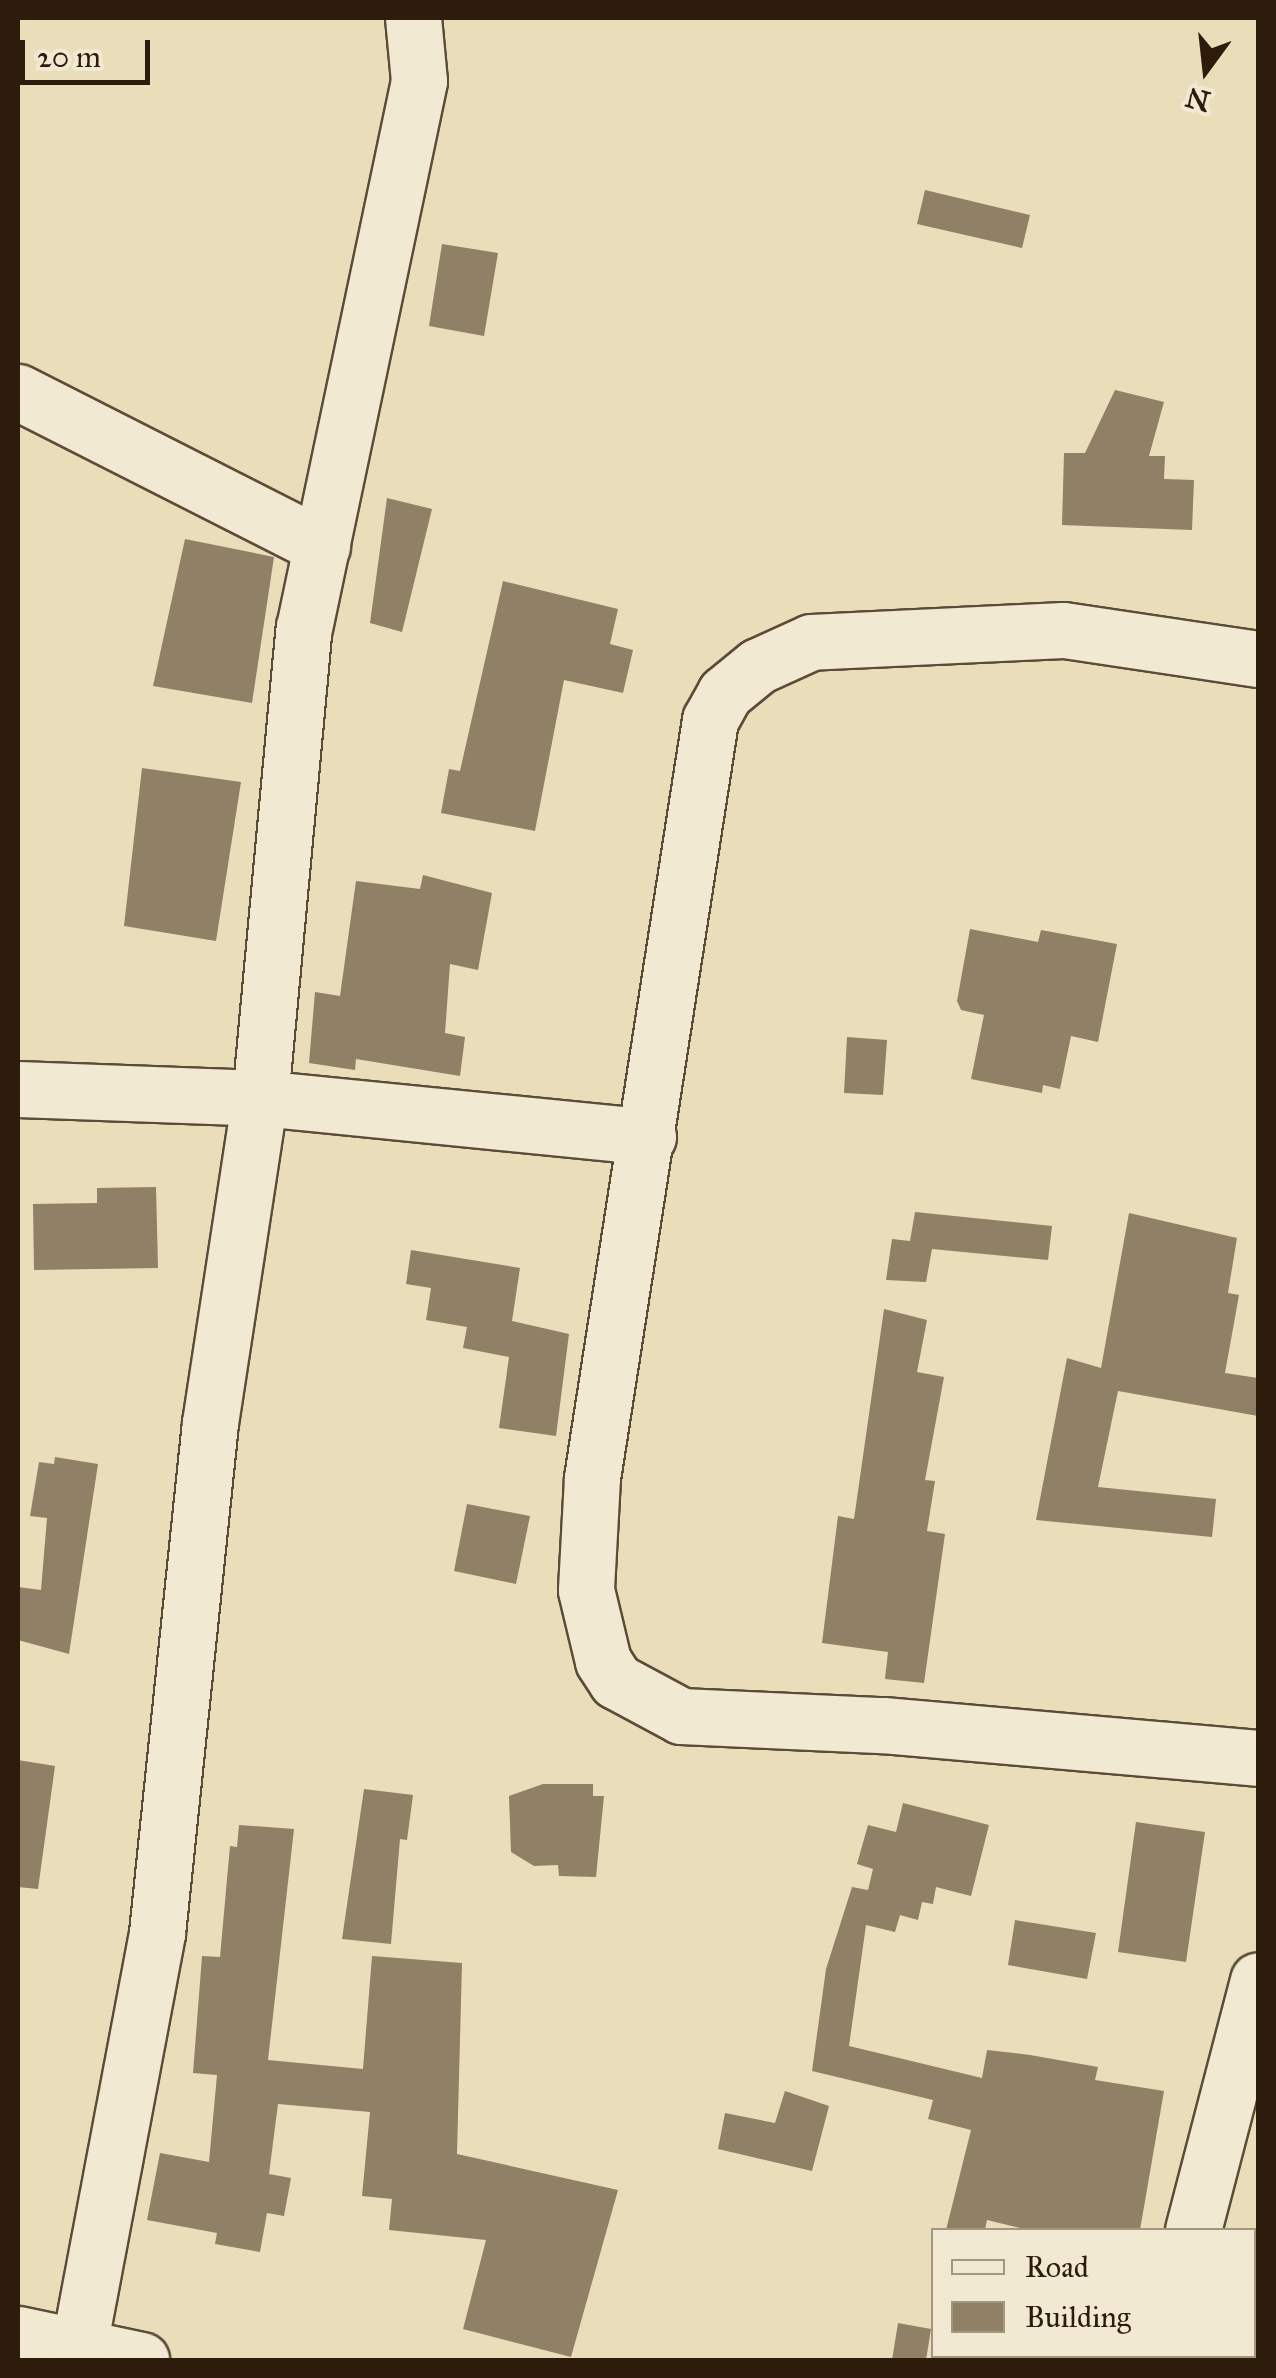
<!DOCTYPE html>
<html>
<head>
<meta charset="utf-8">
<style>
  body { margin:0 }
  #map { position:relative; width:1276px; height:2378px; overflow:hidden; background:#e9ddba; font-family:"IM FELL Great Primer",serif }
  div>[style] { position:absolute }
  .building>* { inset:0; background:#8f8066 }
  .roads { filter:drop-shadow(2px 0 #5c4c37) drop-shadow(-2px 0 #5c4c37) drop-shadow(0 2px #5c4c37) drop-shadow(0 -2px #5c4c37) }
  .minor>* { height:55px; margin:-27.5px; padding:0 27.5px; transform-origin:27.5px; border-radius:27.5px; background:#f1e9d2 }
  span { translate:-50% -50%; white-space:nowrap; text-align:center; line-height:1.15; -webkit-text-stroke:8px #f1e9d2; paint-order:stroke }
  .frame { position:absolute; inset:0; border:20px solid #2d1b0b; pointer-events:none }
  .legend { position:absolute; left:931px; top:2228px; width:325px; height:130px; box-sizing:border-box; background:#f1e9d2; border:2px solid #a39782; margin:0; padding:12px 18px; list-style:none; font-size:30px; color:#2d1b0b }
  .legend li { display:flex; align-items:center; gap:20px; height:50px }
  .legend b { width:50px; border:2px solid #a39782 }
  .north { position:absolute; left:1156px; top:20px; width:100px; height:100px; -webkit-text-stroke:8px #f1e9d2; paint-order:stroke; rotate:195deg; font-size:28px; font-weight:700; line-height:40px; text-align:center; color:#2d1b0b }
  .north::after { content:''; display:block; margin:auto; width:35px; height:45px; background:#2d1b0b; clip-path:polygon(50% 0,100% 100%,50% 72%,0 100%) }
  .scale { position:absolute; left:20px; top:40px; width:130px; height:45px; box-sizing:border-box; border:5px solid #2d1b0b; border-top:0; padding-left:12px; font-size:30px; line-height:35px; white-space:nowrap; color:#2d1b0b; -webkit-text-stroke:8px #f1e9d2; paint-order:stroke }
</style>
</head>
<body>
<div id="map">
  <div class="building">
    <div style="clip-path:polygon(925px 190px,1030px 215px,1022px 248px,917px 224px)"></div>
    <div style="clip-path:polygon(442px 244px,498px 253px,484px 336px,429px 326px)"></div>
    <div style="clip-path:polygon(1115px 390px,1164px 402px,1149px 456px,1165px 456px,1164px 479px,1194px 480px,1192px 530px,1062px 525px,1064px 453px,1085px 453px)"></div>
    <div style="clip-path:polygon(387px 498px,432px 509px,402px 632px,370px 623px)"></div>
    <div style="clip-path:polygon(185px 539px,274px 557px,252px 703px,153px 686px)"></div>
    <div style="clip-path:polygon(503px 581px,618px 609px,610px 644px,633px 650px,623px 693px,564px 680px,535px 831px,441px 813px,449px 769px,460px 771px)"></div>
    <div style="clip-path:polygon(142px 768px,241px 782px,216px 941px,124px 926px)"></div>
    <div style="clip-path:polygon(423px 875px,492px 893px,478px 970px,450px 964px,445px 1033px,465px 1037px,460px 1076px,356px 1059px,355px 1070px,309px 1063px,315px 992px,340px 996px,356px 881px,420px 889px)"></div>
    <div style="clip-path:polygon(970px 929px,1038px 942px,1041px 930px,1117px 944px,1098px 1042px,1071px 1036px,1060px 1089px,1043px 1085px,1042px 1093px,971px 1079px,984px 1015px,961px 1010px,957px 1001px)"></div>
    <div style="clip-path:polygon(847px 1037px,887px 1040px,883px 1095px,844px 1093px)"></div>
    <div style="clip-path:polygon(156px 1187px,158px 1268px,34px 1270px,33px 1204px,97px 1203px,97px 1188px)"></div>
    <div style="clip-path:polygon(915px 1212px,1052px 1226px,1048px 1260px,932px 1249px,926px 1282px,886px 1280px,892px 1239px,910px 1241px)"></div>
    <div style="clip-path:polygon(1129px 1213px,1237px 1238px,1228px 1293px,1239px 1295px,1225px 1373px,1258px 1378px,1258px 1416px,1118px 1391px,1098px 1487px,1216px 1499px,1212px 1537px,1036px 1520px,1067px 1358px,1101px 1368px)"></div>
    <div style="clip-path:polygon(411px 1250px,520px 1268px,512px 1321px,569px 1334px,556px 1436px,499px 1428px,509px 1357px,463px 1348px,467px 1327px,426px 1320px,431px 1288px,406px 1284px)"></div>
    <div style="clip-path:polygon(884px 1309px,927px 1320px,917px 1372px,944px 1377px,925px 1480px,935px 1481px,927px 1531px,945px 1534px,924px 1683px,885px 1679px,888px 1652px,822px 1643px,838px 1516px,854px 1519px)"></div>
    <div style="clip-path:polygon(55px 1457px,98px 1464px,69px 1654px,18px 1640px,18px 1587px,41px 1590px,47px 1518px,30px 1516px,39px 1462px,54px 1464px)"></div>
    <div style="clip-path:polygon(467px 1504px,530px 1516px,516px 1584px,454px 1571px)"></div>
    <div style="clip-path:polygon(18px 1760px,55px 1766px,38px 1889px,18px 1887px)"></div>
    <div style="clip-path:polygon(543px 1784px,593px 1784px,593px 1796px,604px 1796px,596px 1877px,559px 1876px,558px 1865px,534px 1866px,511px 1852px,509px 1796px)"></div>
    <div style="clip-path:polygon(364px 1789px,413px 1795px,407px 1840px,400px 1839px,391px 1944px,342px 1939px)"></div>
    <div style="clip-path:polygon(903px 1803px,989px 1825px,971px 1896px,936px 1887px,933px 1904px,922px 1902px,918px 1920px,900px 1915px,895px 1932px,866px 1925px,849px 2046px,982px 2078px,987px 2050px,1030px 2055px,1098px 2067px,1095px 2080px,1164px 2091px,1140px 2230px,1029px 2230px,987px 2220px,985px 2230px,946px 2230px,971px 2130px,928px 2119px,933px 2100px,812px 2071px,826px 1969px,852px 1887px,868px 1890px,873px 1869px,857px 1864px,868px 1825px,896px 1832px)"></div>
    <div style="clip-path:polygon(1136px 1822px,1205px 1832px,1186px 1962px,1118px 1952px)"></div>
    <div style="clip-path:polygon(239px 1825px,294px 1829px,268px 2060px,363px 2069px,372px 1956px,462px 1963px,457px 2154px,618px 2190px,571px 2357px,463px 2329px,486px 2240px,389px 2230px,392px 2199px,362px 2196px,370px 2112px,278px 2104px,269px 2174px,291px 2178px,284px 2216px,267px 2213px,260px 2252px,215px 2244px,217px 2233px,147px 2220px,160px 2153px,209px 2162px,217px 2075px,193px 2073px,202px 1956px,220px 1957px,230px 1846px,237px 1847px)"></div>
    <div style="clip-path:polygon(1015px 1920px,1096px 1933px,1087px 1979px,1008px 1965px)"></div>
    <div style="clip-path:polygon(785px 2091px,829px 2106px,812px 2171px,718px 2149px,725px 2113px,775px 2123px)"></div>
    <div style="clip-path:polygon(898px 2323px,931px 2329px,926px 2360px,892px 2360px)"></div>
  </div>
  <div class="roads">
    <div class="minor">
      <div style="left:18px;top:392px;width:341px;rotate:26.9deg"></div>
      <div style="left:1258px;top:659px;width:197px;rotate:-171.5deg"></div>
      <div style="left:1063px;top:630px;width:252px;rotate:177.3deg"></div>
      <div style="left:811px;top:642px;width:58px;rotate:155.6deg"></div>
      <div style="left:758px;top:666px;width:43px;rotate:140.7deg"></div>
      <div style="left:725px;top:693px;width:31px;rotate:119deg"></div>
      <div style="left:710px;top:720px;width:767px;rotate:98.85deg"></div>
      <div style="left:592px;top:1478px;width:112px;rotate:93.1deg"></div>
      <div style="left:586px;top:1590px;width:73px;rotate:76.5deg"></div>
      <div style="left:603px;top:1661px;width:24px;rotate:57deg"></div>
      <div style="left:616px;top:1681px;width:74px;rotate:28.3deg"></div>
      <div style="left:681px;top:1716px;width:202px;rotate:2.6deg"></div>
      <div style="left:883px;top:1725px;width:376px;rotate:5deg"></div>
      <div style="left:18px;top:1089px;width:242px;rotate:2.1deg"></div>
      <div style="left:260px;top:1098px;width:390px;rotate:5.7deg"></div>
      <div style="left:1193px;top:2230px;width:258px;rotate:-75.4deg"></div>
      <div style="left:18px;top:2334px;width:126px;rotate:11.9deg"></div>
      <div style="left:79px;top:2346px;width:420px;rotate:-79.3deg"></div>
      <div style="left:157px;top:1933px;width:513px;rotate:-84.07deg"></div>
      <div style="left:210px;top:1423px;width:329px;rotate:-81.3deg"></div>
      <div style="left:260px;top:1098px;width:472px;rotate:-84.7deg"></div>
      <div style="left:304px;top:628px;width:559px;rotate:-78.13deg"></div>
      <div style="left:419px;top:81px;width:63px;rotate:-95.4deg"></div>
      <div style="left:1169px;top:2360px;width:4px;rotate:-76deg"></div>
    </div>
  </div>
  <div class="frame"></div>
  <ul class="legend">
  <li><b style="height:12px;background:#f1e9d2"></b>Road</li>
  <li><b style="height:28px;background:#8f8066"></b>Building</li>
  </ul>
  <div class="north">N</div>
  <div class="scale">20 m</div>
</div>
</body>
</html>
